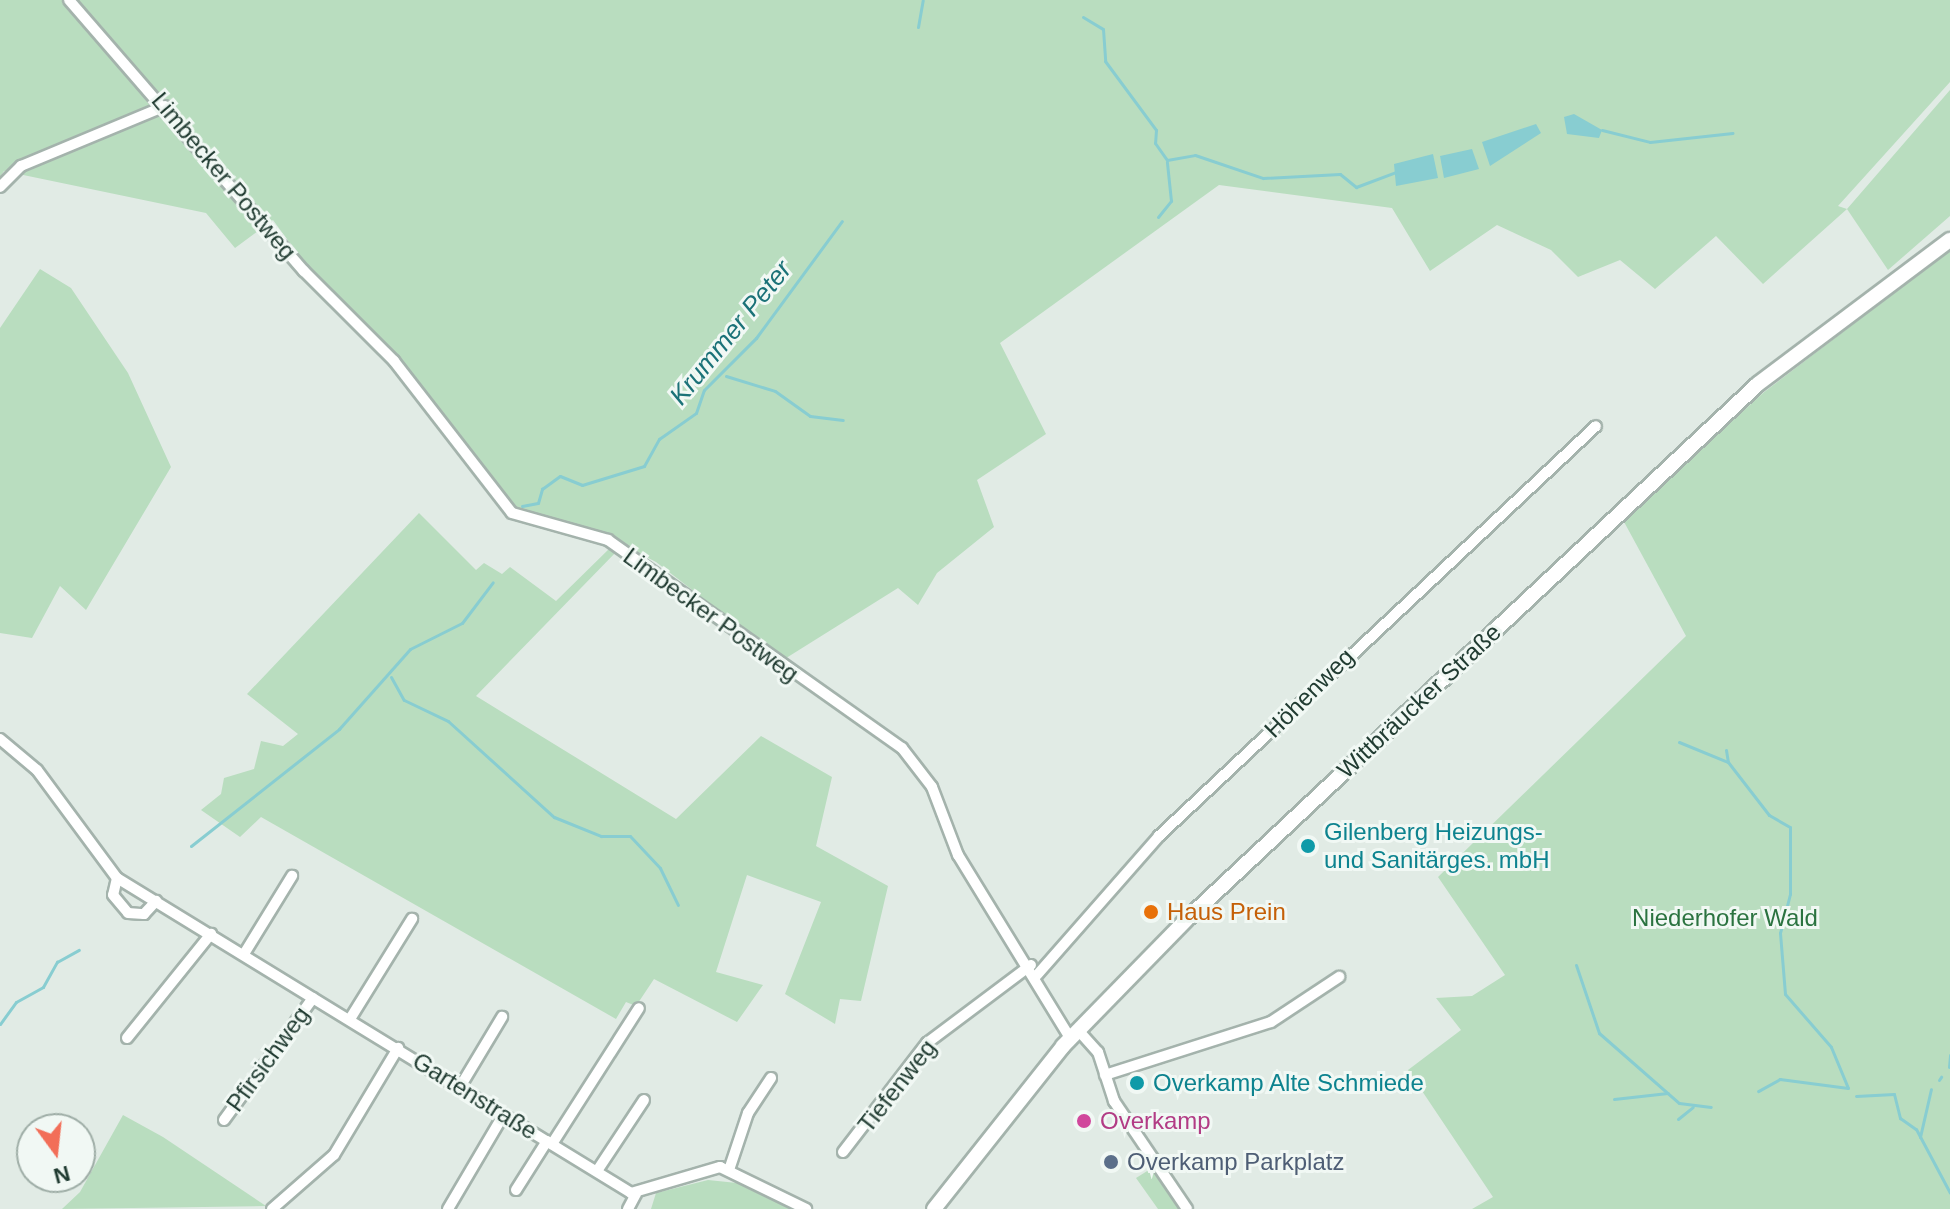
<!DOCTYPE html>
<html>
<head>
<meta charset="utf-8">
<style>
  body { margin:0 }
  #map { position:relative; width:1950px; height:1209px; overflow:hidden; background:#e1ebe5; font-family:Helvetica,sans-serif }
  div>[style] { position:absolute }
  .green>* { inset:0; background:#b9ddbf }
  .water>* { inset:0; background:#88cdd1 }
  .stream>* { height:3px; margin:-1.5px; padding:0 1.5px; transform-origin:1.5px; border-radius:1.5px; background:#88cdd1 }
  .roads { filter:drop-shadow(2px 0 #a4b3ac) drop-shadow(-2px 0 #a4b3ac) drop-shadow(0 2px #a4b3ac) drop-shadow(0 -2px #a4b3ac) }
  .minor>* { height:10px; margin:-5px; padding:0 5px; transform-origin:5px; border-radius:5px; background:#fff }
  .secondary>* { height:14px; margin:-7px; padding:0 7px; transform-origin:7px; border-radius:7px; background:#fff }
  .dots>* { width:22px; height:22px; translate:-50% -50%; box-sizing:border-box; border:4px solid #f1f8f4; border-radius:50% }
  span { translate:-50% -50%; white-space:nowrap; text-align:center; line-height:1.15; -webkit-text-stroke:6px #f1f8f4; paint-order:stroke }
  .street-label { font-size:24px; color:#213c32 }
  .culture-label { font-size:24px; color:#0d838f }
  .left { translate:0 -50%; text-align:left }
  .food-label { font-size:24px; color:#c56008 }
  .park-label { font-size:24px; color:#2b7340 }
  .hotel-label { font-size:24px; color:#b23c85 }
  .service-label { font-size:24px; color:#4e5e75 }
  .water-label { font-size:26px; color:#1b7278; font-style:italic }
  .north { position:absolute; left:16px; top:1113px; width:80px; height:80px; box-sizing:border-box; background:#f1f8f4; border:2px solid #9eada6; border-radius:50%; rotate:165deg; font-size:22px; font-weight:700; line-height:32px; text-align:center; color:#213c32 }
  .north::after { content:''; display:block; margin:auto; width:28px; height:36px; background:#f26e58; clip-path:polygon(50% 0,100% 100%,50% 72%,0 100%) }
</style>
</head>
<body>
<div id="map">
  <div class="green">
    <div style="clip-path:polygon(0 0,1950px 0,1950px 82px,1838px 206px,1847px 209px,1950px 90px,1950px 216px,1888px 270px,1847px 209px,1763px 284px,1716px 236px,1655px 289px,1620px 260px,1578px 277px,1551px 250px,1497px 225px,1430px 271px,1392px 208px,1219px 185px,1000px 343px,1046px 434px,977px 480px,994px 527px,937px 573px,918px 605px,898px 588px,783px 660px,656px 562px,608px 537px,512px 511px,471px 465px,400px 359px,308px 268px,273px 220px,235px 248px,206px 213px,4px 171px,0 177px)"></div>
    <div style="clip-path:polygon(1950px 250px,1950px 1209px,1472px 1209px,1493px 1197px,1408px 1070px,1461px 1030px,1436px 998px,1472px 996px,1505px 975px,1438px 877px,1686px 636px,1623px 520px,1763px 393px)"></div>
    <div style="clip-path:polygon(40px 269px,71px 288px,128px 373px,171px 467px,86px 610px,60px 586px,32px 638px,0 633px,0 328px)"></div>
    <div style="clip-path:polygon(419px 513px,476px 570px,484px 563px,502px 574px,510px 567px,556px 601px,611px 547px,617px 551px,476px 696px,676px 819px,761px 736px,832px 777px,816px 846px,888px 886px,861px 1001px,840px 999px,835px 1024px,785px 994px,821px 902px,747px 875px,716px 972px,763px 985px,737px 1022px,654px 979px,636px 1006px,626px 1002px,616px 1019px,261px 817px,240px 837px,201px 810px,221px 794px,224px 778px,254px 769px,261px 741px,283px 746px,298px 734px,247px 694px)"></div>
    <div style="clip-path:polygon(123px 1115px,163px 1137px,266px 1206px,62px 1209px,80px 1192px)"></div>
    <div style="clip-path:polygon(1141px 1152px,1179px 1204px,1178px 1209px,1158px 1209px,1136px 1178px,1152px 1168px)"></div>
    <div style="clip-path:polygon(708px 1180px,737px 1183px,790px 1209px,651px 1209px,656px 1193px)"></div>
  </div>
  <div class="water">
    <div style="clip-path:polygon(1574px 114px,1602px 130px,1599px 138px,1567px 134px,1564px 117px)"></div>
    <div style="clip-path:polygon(1536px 124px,1541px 133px,1490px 166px,1482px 142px)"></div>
    <div style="clip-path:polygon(1472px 149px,1479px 169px,1444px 178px,1440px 156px)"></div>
    <div style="clip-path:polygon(1433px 154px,1438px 178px,1396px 186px,1394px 164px)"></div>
  </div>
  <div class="stream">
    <div style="left:1083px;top:17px;width:23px;rotate:31deg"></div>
    <div style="left:1103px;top:29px;width:32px;rotate:86deg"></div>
    <div style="left:1105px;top:61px;width:86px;rotate:53.5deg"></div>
    <div style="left:1156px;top:130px;width:13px;rotate:94deg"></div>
    <div style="left:1155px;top:143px;width:21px;rotate:55deg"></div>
    <div style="left:1167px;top:160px;width:28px;rotate:-10deg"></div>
    <div style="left:1195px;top:155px;width:72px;rotate:18.7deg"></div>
    <div style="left:1263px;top:178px;width:77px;rotate:-3deg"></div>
    <div style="left:1340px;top:174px;width:21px;rotate:39deg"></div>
    <div style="left:1356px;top:187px;width:43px;rotate:-20.6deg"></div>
    <div style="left:918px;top:27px;width:27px;rotate:-80deg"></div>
    <div style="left:1602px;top:130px;width:49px;rotate:14deg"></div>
    <div style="left:1650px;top:142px;width:83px;rotate:-6.2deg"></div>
    <div style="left:1158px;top:217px;width:21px;rotate:-51deg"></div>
    <div style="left:1171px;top:201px;width:39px;rotate:-96deg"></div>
    <div style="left:726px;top:376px;width:51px;rotate:17deg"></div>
    <div style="left:775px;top:391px;width:43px;rotate:35.5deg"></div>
    <div style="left:810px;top:416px;width:33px;rotate:7deg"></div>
    <div style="left:522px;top:506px;width:16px;rotate:-11deg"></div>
    <div style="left:538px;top:503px;width:15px;rotate:-74deg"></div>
    <div style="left:542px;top:489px;width:22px;rotate:-36deg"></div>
    <div style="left:560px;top:476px;width:24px;rotate:22deg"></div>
    <div style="left:582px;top:485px;width:65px;rotate:-17deg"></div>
    <div style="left:644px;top:466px;width:31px;rotate:-61deg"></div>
    <div style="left:659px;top:439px;width:45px;rotate:-35.1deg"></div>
    <div style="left:696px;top:413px;width:24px;rotate:-71deg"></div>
    <div style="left:704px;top:390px;width:74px;rotate:-45deg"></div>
    <div style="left:756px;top:338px;width:145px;rotate:-53.7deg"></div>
    <div style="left:391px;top:677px;width:26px;rotate:61deg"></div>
    <div style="left:404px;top:700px;width:49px;rotate:25.5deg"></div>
    <div style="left:448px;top:721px;width:143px;rotate:42.2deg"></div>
    <div style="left:554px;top:817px;width:51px;rotate:22deg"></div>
    <div style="left:601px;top:836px;width:29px"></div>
    <div style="left:630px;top:836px;width:44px;rotate:46.8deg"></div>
    <div style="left:660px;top:868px;width:41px;rotate:64.1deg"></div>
    <div style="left:1679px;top:742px;width:53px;rotate:22.2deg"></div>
    <div style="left:1728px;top:762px;width:67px;rotate:52.3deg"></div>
    <div style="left:1769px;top:815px;width:24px;rotate:30deg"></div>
    <div style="left:1790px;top:827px;width:67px;rotate:90deg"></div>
    <div style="left:1790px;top:894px;width:40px;rotate:104.4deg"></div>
    <div style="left:1780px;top:933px;width:61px;rotate:85.3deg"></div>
    <div style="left:1785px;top:994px;width:70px;rotate:49deg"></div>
    <div style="left:1831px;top:1047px;width:44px;rotate:67.5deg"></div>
    <div style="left:1848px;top:1088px;width:69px;rotate:-172.5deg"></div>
    <div style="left:1780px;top:1079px;width:25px;rotate:151deg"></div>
    <div style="left:1726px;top:750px;width:12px;rotate:81deg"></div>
    <div style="left:191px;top:846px;width:189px;rotate:-38.3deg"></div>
    <div style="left:339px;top:729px;width:107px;rotate:-48.4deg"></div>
    <div style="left:410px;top:649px;width:58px;rotate:-26.6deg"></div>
    <div style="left:462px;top:623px;width:51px;rotate:-52.9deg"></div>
    <div style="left:1576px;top:965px;width:72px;rotate:71.3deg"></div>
    <div style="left:1599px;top:1033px;width:106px;rotate:41.2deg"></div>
    <div style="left:1679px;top:1103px;width:32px;rotate:7deg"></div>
    <div style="left:0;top:1024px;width:27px;rotate:-54deg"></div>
    <div style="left:16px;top:1002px;width:31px;rotate:-29deg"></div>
    <div style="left:43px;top:987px;width:29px;rotate:-61deg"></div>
    <div style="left:57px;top:962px;width:25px;rotate:-29deg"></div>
    <div style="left:1949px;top:1067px;width:12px;rotate:-85deg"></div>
    <div style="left:1939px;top:1080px;width:4px;rotate:-56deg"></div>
    <div style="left:1856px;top:1096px;width:38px;rotate:-3deg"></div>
    <div style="left:1894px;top:1094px;width:25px;rotate:76deg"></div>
    <div style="left:1900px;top:1118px;width:19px;rotate:35deg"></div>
    <div style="left:1916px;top:1129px;width:72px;rotate:62deg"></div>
    <div style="left:1614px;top:1099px;width:54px;rotate:-6.3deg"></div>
    <div style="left:1678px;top:1119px;width:19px;rotate:-39deg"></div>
    <div style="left:1920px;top:1137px;width:49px;rotate:-77.1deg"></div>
  </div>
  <div class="roads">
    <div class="minor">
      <div style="left:69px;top:0;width:359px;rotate:49.1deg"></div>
      <div style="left:304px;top:271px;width:127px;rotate:45deg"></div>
      <div style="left:394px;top:361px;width:192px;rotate:52.2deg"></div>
      <div style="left:512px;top:513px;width:100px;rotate:15.7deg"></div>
      <div style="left:608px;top:540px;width:360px;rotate:35.3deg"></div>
      <div style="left:902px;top:748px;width:49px;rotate:52.4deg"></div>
      <div style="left:932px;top:787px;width:73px;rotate:69.1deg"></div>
      <div style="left:958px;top:855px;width:215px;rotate:58.5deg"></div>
      <div style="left:0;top:187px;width:30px;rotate:-45deg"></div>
      <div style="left:21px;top:166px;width:156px;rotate:-22.6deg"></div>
      <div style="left:0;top:739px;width:48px;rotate:40deg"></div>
      <div style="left:37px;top:770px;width:134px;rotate:53.5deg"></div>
      <div style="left:117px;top:878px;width:603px;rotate:31.5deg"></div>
      <div style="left:631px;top:1193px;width:93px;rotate:-16.3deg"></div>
      <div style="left:720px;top:1167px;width:96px;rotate:26deg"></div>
      <div style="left:117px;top:878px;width:17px;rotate:103deg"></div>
      <div style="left:113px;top:895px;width:23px;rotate:50deg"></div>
      <div style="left:128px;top:913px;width:16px;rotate:4deg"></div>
      <div style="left:144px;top:914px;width:18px;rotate:-47deg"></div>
      <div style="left:244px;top:954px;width:92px;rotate:-58.4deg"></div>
      <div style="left:1037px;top:975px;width:185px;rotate:-48.7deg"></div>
      <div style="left:1159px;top:836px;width:599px;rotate:-43.17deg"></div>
      <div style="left:350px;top:1019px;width:118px;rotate:-58.2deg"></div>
      <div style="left:1078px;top:1030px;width:30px;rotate:48deg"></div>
      <div style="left:1098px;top:1052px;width:52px;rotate:71.9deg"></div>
      <div style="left:1114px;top:1101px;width:130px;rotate:55.9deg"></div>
      <div style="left:127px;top:1038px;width:134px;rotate:-51.1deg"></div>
      <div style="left:1105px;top:1075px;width:174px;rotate:-17.7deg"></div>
      <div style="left:1271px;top:1022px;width:82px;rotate:-33.5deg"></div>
      <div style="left:460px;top:1087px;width:82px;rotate:-59deg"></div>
      <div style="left:224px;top:1120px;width:151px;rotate:-53.9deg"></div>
      <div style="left:552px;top:1144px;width:161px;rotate:-57.4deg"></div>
      <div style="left:843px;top:1152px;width:138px;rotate:-52.4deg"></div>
      <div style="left:927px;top:1043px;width:130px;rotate:-36.9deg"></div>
      <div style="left:729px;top:1170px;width:60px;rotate:-71.6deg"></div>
      <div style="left:748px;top:1113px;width:42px;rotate:-56.7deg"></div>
      <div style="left:597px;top:1171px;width:85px;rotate:-56.5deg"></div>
      <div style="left:516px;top:1190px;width:58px;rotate:-57.7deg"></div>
      <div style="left:272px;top:1209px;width:82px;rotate:-41.1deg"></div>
      <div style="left:334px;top:1155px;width:125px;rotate:-59.1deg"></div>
      <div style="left:448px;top:1209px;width:110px;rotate:-59.5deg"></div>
      <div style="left:628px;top:1209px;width:17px;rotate:-62deg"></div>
    </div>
    <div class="secondary">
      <div style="left:934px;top:1209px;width:208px;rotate:-51.6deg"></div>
      <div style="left:1063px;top:1046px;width:176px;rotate:-45.7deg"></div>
      <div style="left:1186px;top:920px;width:784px;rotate:-43.14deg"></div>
      <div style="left:1758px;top:384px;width:240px;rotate:-36.9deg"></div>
    </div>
  </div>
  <div class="dots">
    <div style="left:1308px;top:846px;background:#0f9aa8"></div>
    <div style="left:1151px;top:912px;background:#e8710a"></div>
    <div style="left:1137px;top:1083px;background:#0f9aa8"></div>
    <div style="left:1084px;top:1121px;background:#d1479c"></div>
    <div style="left:1111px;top:1162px;background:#5c6f8a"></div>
  </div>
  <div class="street-label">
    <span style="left:224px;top:176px;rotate:50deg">Limbecker Postweg</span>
    <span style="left:711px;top:615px;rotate:36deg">Limbecker Postweg</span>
    <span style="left:1309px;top:693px;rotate:-45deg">Höhenweg</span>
    <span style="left:1419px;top:701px;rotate:-43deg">Wittbräucker Straße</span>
    <span style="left:268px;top:1059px;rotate:-54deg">Pfirsichweg</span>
    <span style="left:897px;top:1086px;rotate:-52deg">Tiefenweg</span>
    <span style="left:475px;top:1096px;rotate:32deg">Gartenstraße</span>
  </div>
  <div class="culture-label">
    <span class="left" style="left:1324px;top:846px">Gilenberg Heizungs-<br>und Sanitärges. mbH</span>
    <span class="left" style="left:1153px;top:1083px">Overkamp Alte Schmiede</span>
  </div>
  <div class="food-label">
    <span class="left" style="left:1167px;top:912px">Haus Prein</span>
  </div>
  <div class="park-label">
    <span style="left:1725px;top:918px">Niederhofer Wald</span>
  </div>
  <div class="hotel-label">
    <span class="left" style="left:1100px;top:1121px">Overkamp</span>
  </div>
  <div class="service-label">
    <span class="left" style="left:1127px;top:1162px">Overkamp Parkplatz</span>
  </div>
  <div class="water-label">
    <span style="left:731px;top:333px;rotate:-51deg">Krummer Peter</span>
  </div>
  <div class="north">N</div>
</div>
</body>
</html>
